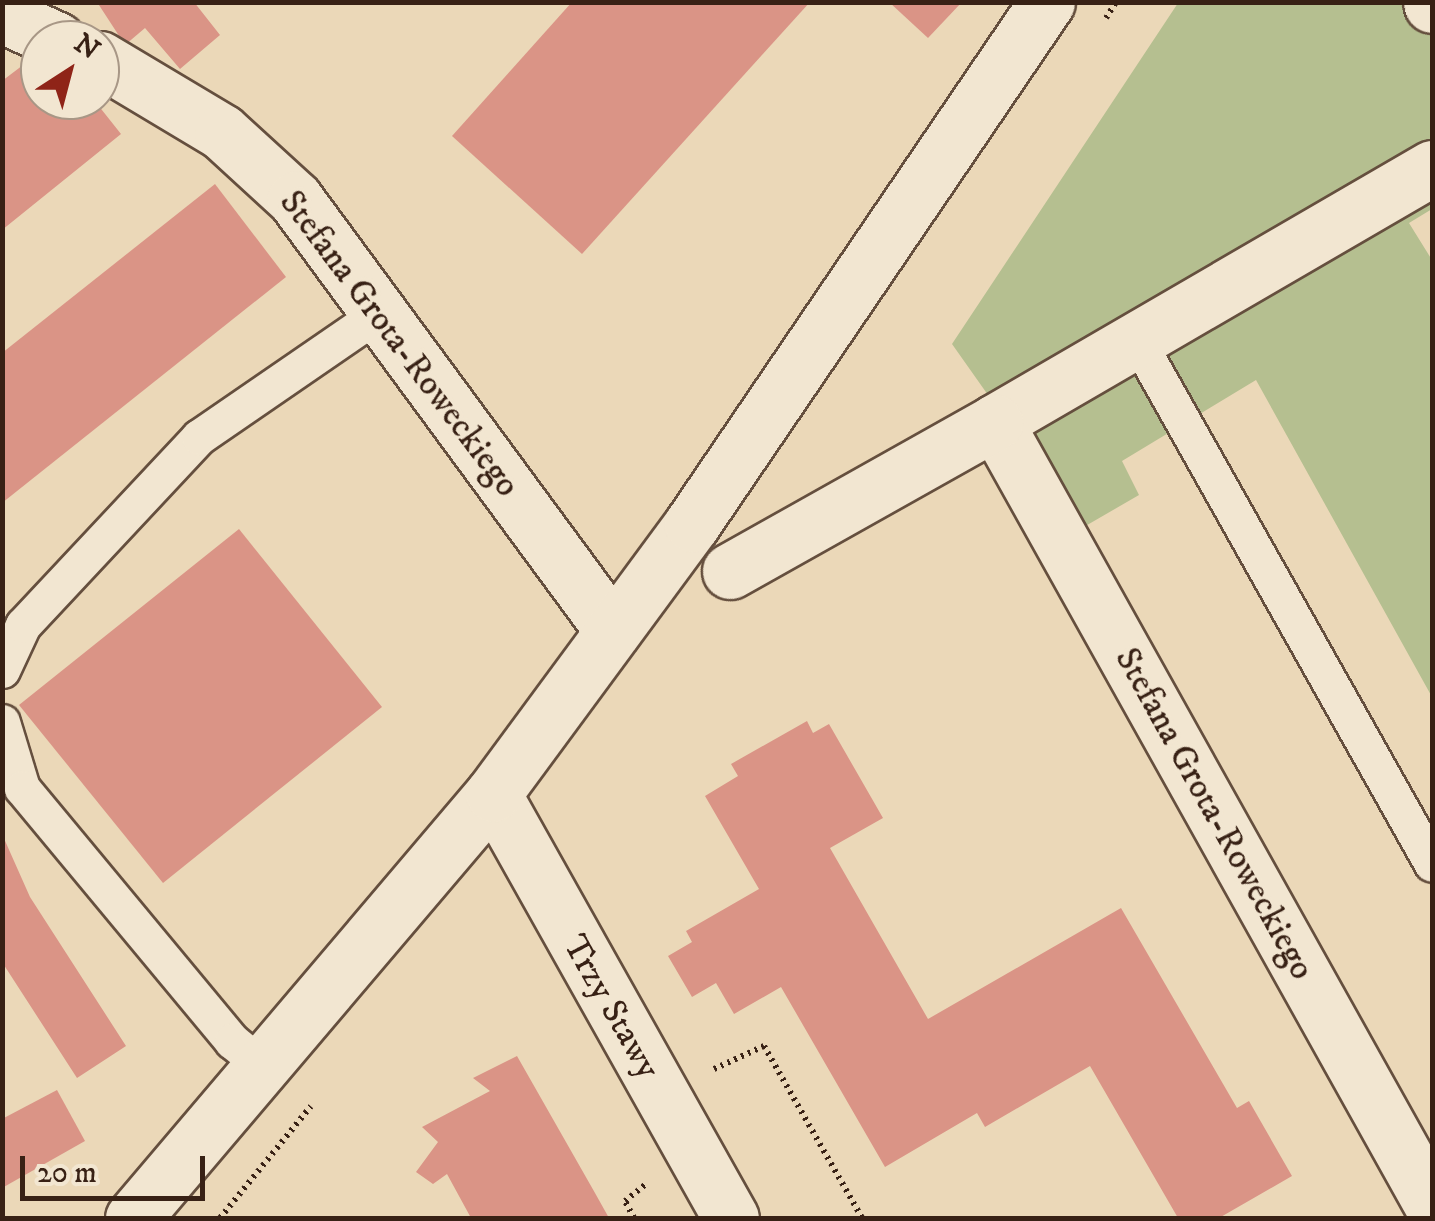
<!DOCTYPE html>
<html>
<head>
<meta charset="utf-8">
<style>
  body { margin:0 }
  #map { position:relative; width:1435px; height:1221px; overflow:hidden; background:#ebd8b8; font-family:"IM FELL DW Pica",serif }
  div>[style] { position:absolute }
  .green>* { inset:0; background:#b5bf90 }
  .building>* { inset:0; background:#da9486 }
  .path>* { height:6px; margin-top:-3px; transform-origin:0; background:repeating-linear-gradient(90deg,#382115 0 2.5px,transparent 0 7.5px) }
  .roads { filter:drop-shadow(2px 0 #654f3e) drop-shadow(-2px 0 #654f3e) drop-shadow(0 2px #654f3e) drop-shadow(0 -2px #654f3e) }
  .service>* { height:35px; margin:-17.5px; padding:0 17.5px; transform-origin:17.5px; border-radius:17.5px; background:#f2e6d1 }
  .minor>* { height:55px; margin:-27.5px; padding:0 27.5px; transform-origin:27.5px; border-radius:27.5px; background:#f2e6d1 }
  .tertiary>* { height:55px; margin:-27.5px; padding:0 27.5px; transform-origin:27.5px; border-radius:27.5px; background:#f2e6d1 }
  span { translate:-50% -50%; white-space:nowrap; text-align:center; line-height:1.15; -webkit-text-stroke:8px #f2e6d1; paint-order:stroke }
  .street-label { font-size:35px; color:#382115 }
  .frame { position:absolute; inset:0; border:5px solid #382115; pointer-events:none }
  .north { position:absolute; left:20px; top:20px; width:100px; height:100px; box-sizing:border-box; background:#f2e6d1; border:2px solid #a89786; border-radius:50%; rotate:36deg; font-size:28px; font-weight:700; line-height:40px; text-align:center; color:#382115 }
  .north::after { content:''; display:block; margin:auto; width:35px; height:45px; background:#8f2418; clip-path:polygon(50% 0,100% 100%,50% 72%,0 100%) }
  .scale { position:absolute; left:20px; top:1156px; width:185px; height:45px; box-sizing:border-box; border:5px solid #382115; border-top:0; padding-left:12px; font-size:30px; line-height:35px; white-space:nowrap; color:#382115; -webkit-text-stroke:8px #f2e6d1; paint-order:stroke }
</style>
</head>
<body>
<div id="map">
  <div class="green">
    <div style="clip-path:polygon(1178px 3px,1432px 3px,1432px 209px,1409px 223px,1432px 260px,1432px 697px,1256px 380px,1122px 461px,1139px 495px,1082px 528px,952px 344px)"></div>
  </div>
  <div class="building">
    <div style="clip-path:polygon(97px 2px,194px 2px,220px 35px,180px 69px,145px 28px,125px 45px)"></div>
    <div style="clip-path:polygon(572px 2px,810px 2px,582px 254px,452px 136px)"></div>
    <div style="clip-path:polygon(889px 2px,962px 2px,928px 38px)"></div>
    <div style="clip-path:polygon(27px 62px,40px 78px,40px 100px,58px 100px,64px 108px,74px 100px,94px 100px,121px 134px,2px 230px,2px 81px)"></div>
    <div style="clip-path:polygon(215px 184px,286px 277px,2px 503px,2px 353px)"></div>
    <div style="clip-path:polygon(239px 529px,382px 707px,163px 883px,19px 705px)"></div>
    <div style="clip-path:polygon(807px 721px,813px 733px,829px 724px,883px 818px,830px 848px,928px 1019px,1121px 908px,1237px 1108px,1249px 1101px,1292px 1176px,1219px 1218px,1178px 1218px,1090px 1066px,985px 1127px,977px 1113px,885px 1167px,781px 987px,734px 1014px,716px 983px,692px 997px,668px 956px,692px 942px,686px 931px,759px 889px,705px 796px,738px 776px,731px 764px)"></div>
    <div style="clip-path:polygon(2px 834px,30px 897px,126px 1046px,77px 1078px,2px 962px)"></div>
    <div style="clip-path:polygon(517px 1056px,595px 1193px,609px 1218px,471px 1218px,447px 1174px,433px 1184px,416px 1172px,438px 1142px,422px 1127px,490px 1091px,473px 1078px)"></div>
    <div style="clip-path:polygon(57px 1090px,85px 1141px,2px 1188px,2px 1119px)"></div>
  </div>
  <div class="path">
    <div style="left:1106px;top:18px;width:19px;rotate:-58deg"></div>
    <div style="left:714px;top:1069px;width:55px;rotate:-24.7deg"></div>
    <div style="left:764px;top:1046px;width:198px;rotate:60.3deg"></div>
    <div style="left:220px;top:1218px;width:144px;rotate:-50.9deg"></div>
    <div style="left:634px;top:1218px;width:19px;rotate:-118deg"></div>
    <div style="left:625px;top:1201px;width:27px;rotate:-39deg"></div>
  </div>
  <div class="roads">
    <div class="service">
      <div style="left:1137px;top:340px;width:601px;rotate:60.62deg"></div>
      <div style="left:2px;top:670px;width:50px;rotate:-65deg"></div>
      <div style="left:23px;top:625px;width:258px;rotate:-46.9deg"></div>
      <div style="left:199px;top:437px;width:217px;rotate:-34.5deg"></div>
      <div style="left:2px;top:722px;width:69px;rotate:73.1deg"></div>
      <div style="left:22px;top:788px;width:329px;rotate:50.3deg"></div>
      <div style="left:232px;top:1041px;width:43px;rotate:39.3deg"></div>
    </div>
    <div class="minor">
      <div style="left:1431px;top:2px;width:3px;rotate:72deg"></div>
      <div style="left:2px;top:15px;width:60px;rotate:24.4deg"></div>
      <div style="left:100px;top:59px;width:142px;rotate:30.9deg"></div>
      <div style="left:222px;top:132px;width:99px;rotate:42.5deg"></div>
      <div style="left:295px;top:199px;width:536px;rotate:53.64deg"></div>
      <div style="left:1432px;top:168px;width:505px;rotate:149.83deg"></div>
      <div style="left:995px;top:422px;width:897px;rotate:60.83deg"></div>
      <div style="left:730px;top:571px;width:304px;rotate:-29.3deg"></div>
      <div style="left:493px;top:794px;width:486px;rotate:60.7deg"></div>
    </div>
    <div class="tertiary">
      <div style="left:133px;top:1218px;width:556px;rotate:-49.67deg"></div>
      <div style="left:493px;top:794px;width:335px;rotate:-53.6deg"></div>
      <div style="left:692px;top:524px;width:631px;rotate:-55.78deg"></div>
    </div>
  </div>
  <div class="street-label">
    <span style="left:399px;top:344px;rotate:53deg">Stefana Grota-Roweckiego</span>
    <span style="left:1214px;top:814px;rotate:61deg">Stefana Grota-Roweckiego</span>
    <span style="left:611px;top:1007px;rotate:60deg">Trzy Stawy</span>
  </div>
  <div class="frame"></div>
  <div class="north">N</div>
  <div class="scale">20 m</div>
</div>
</body>
</html>
